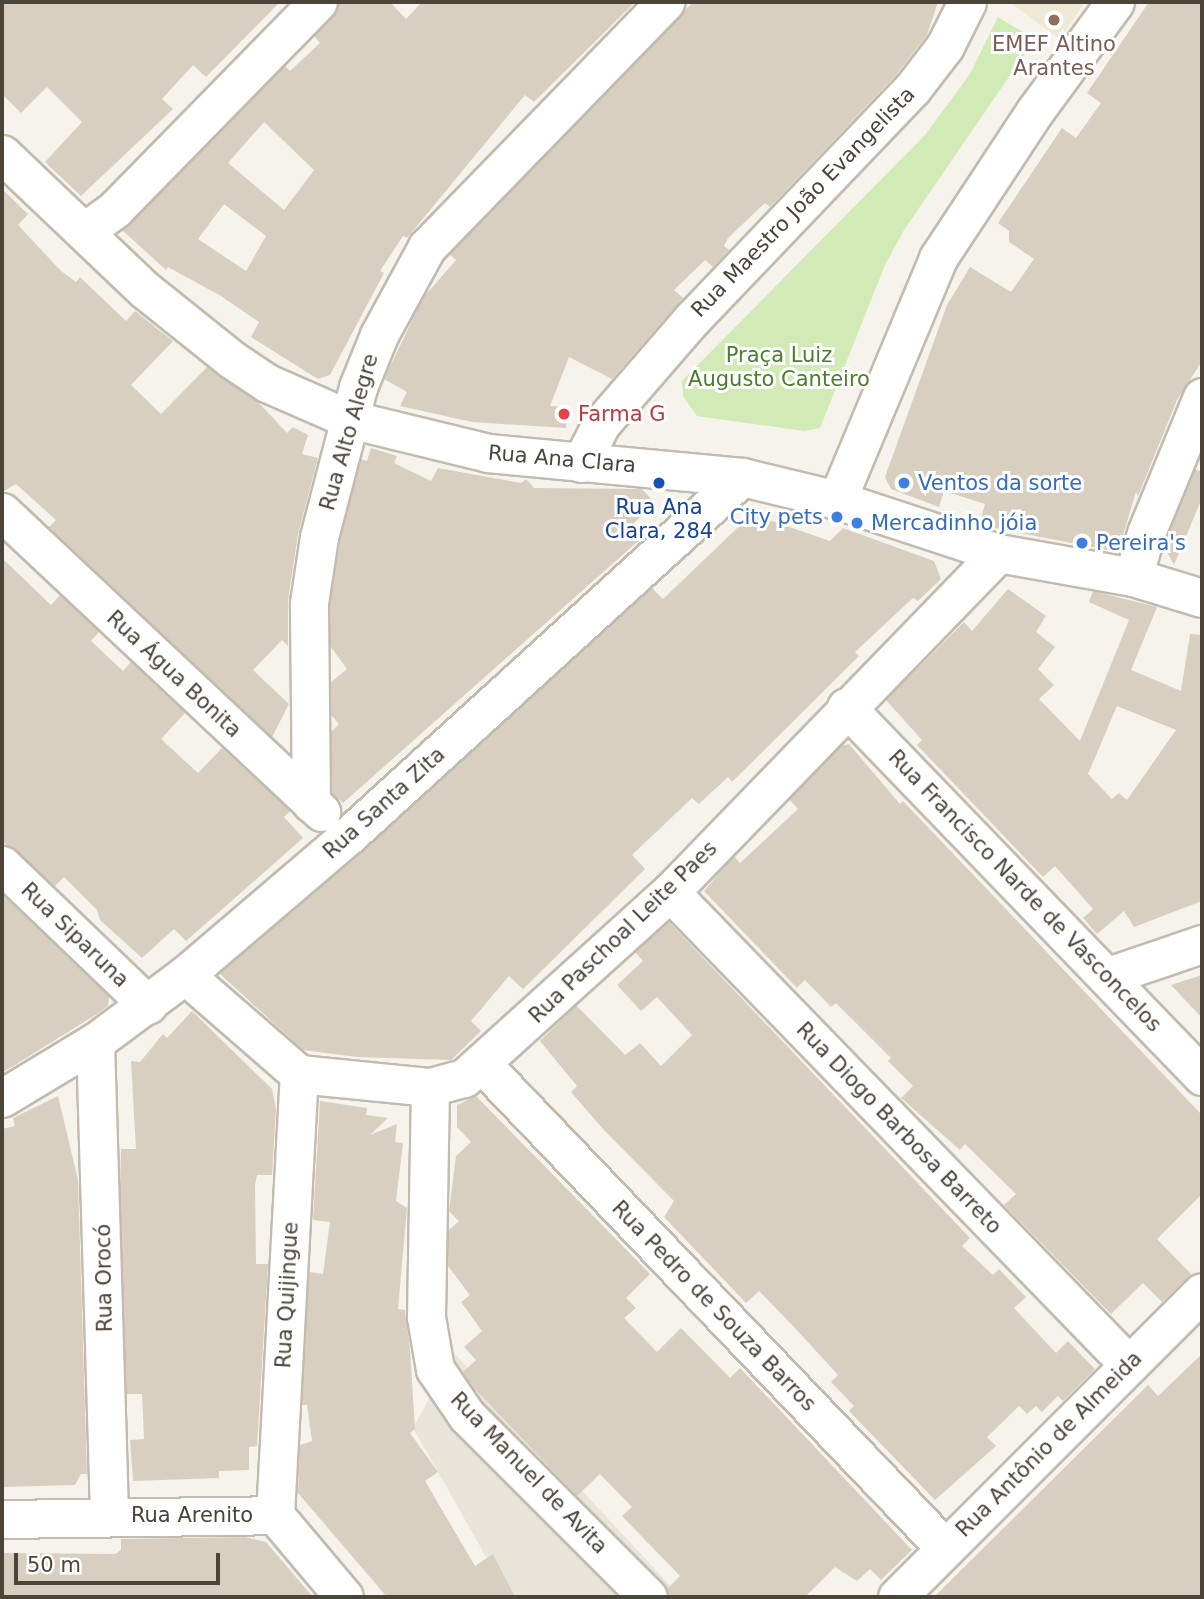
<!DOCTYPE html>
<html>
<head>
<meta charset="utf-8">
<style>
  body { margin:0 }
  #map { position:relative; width:1204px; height:1599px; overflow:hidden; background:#f6f3ec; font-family:"DejaVu Sans",sans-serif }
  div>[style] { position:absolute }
  .residential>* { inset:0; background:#eae5da }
  .education>* { inset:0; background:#efe8d6 }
  .green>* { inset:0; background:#d2eab5 }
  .building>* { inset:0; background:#d8cfc1 }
  .roads { filter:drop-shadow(2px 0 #c2bbae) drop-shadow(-2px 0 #c2bbae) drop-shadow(0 2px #c2bbae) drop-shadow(0 -2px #c2bbae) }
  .minor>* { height:37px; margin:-18.5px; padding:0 18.5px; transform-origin:18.5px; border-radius:18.5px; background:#fff }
  .dots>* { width:19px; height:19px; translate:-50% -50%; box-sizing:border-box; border:4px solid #fff; border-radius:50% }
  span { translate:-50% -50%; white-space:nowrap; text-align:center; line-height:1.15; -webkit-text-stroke:6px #fff; paint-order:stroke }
  .education-label { font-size:21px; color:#785e54 }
  .street-label { font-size:21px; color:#4b4439 }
  .park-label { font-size:21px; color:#4a7f2a }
  .health-label { font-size:21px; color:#be3a42 }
  .left { translate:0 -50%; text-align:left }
  .shop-label { font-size:21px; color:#366cbe }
  .right { translate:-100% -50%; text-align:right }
  .transit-label { font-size:21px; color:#164399 }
  .frame { position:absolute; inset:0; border:4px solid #4b4439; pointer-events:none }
  .scale { position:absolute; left:14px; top:1553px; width:206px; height:32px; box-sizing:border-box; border:4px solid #4b4439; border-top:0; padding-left:9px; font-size:21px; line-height:24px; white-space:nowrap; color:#4b4439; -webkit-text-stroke:5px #fff; paint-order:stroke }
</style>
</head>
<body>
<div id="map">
  <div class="residential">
    <div style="clip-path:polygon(454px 1353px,681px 1597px,490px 1597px,506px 1592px,413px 1428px)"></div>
  </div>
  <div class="education">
    <div style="clip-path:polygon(1009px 2px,1085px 2px,1060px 39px)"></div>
  </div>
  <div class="green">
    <div style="clip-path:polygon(998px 17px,1035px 39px,904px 230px,885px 265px,820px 428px,804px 431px,697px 416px,683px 396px,682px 381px,925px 135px,970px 74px)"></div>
  </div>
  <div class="building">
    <div style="clip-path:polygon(2px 2px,280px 2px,206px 77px,193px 65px,162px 99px,173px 109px,81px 196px,45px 162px,82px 122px,47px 87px,21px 113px,2px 94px)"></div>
    <div style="clip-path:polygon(evenodd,340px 2px,390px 2px,406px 19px,422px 2px,635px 2px,534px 102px,525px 95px,407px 238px,403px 236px,380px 271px,384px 273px,330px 375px,318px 379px,251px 337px,259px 322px,221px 296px,168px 267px,166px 270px,122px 230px,285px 66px,290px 71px,320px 43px,314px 36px,340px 2px,264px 122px,314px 170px,284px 210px,228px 163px,264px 122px,340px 2px,224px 204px,266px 236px,246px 271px,198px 239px,224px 204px)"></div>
    <div style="clip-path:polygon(693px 2px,938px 2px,927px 35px,896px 75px,770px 207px,765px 203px,728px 238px,724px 246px,729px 250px,713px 267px,705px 260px,674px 290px,683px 298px,612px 379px,569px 357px,550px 406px,567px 407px,566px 428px,472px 422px,400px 406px,407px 392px,384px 379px,423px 298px,456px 260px,449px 254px)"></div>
    <div style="clip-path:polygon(1149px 2px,1202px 2px,1202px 361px,1177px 400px,1138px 496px,1136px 492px,1118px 552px,979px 525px,985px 504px,944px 491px,939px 507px,891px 489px,885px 477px,947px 305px,970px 267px,1011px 292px,1034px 259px,1009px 242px,1009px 231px,998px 223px,1062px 128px,1076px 138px,1101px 103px,1087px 93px)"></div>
    <div style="clip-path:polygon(2px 189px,28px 214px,18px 225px,61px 271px,76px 282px,80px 277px,126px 321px,135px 311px,173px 341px,131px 385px,161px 414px,207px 367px,258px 402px,287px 433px,293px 427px,308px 435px,302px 454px,318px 458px,298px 534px,288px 600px,288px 646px,282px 640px,253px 670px,289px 704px,272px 737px,49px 527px,56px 520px,16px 484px,2px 492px)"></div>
    <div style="clip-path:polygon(371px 448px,397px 456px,394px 463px,431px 481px,438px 468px,521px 483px,526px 479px,534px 488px,642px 489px,655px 503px,634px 523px,645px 535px,343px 803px,332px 793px,331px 732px,339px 724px,331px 715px,331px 682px,347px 669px,330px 646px,330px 604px,340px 541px,361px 459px,367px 461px)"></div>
    <div style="clip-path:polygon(1195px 469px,1202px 472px,1202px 498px,1174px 565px,1164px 546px)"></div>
    <div style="clip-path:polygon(752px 514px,830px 541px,843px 528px,934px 561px,941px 579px,918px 601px,913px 598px,855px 652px,859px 656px,732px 782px,728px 777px,699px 804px,692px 798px,632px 855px,645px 869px,523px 989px,509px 976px,471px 1021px,481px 1031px,451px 1060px,357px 1057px,303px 1050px,219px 973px,362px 852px,652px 588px,663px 599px)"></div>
    <div style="clip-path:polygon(2px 558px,51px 605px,60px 595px,99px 632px,91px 641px,123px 671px,131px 662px,185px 713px,161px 739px,198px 773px,222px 748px,290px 811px,284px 817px,303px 838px,186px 941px,174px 929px,142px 958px,100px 920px,97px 910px,64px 877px,55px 886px,2px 841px)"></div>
    <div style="clip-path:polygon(evenodd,1008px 589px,1046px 616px,1036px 632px,1055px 647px,1038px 669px,1054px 685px,1039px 699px,1080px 741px,1129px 620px,1089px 602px,1093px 591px,1157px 607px,1131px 670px,1181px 691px,1190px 634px,1202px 635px,1202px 901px,1134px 927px,1124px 911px,1097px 934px,1083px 918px,1093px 909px,1055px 866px,1043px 877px,917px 745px,922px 740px,886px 700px,964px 622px,972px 631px,1008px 589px,1117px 706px,1176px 730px,1127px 800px,1119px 793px,1112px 799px,1088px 774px,1117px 706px)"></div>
    <div style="clip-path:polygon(849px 744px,900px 804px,903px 801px,1202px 1115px,1202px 1194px,1157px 1239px,1191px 1274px,1162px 1302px,1143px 1283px,1111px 1314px,1004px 1205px,1016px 1194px,965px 1144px,960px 1150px,901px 1098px,913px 1086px,888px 1061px,891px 1058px,836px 1003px,831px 1007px,805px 980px,797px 988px,704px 891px,734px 856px,740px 863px,798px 809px,789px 799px,840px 746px)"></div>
    <div style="clip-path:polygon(2px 894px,109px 997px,108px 1006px,97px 1014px,2px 1073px)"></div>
    <div style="clip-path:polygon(669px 922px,970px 1238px,962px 1246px,993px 1275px,999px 1269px,1026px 1297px,1014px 1308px,1056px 1353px,1068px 1341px,1095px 1369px,1063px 1401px,1058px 1396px,1042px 1412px,1036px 1406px,1027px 1414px,1019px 1406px,987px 1437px,996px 1446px,935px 1500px,849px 1411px,854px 1406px,831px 1382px,838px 1375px,794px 1327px,759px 1291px,746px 1303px,664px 1217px,674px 1201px,603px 1129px,571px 1092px,577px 1086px,540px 1041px,576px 1005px,625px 1055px,640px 1043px,661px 1066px,692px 1035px,657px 997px,641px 1011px,617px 985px,643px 961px,635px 952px)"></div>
    <div style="clip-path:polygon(1202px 975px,1202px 1018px,1171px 985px)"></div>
    <div style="clip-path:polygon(192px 1011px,272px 1089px,276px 1109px,272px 1175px,257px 1175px,255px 1185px,256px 1264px,268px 1264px,257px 1446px,249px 1447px,249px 1470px,219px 1471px,219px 1478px,133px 1481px,130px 1440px,144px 1439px,142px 1394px,126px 1394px,120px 1186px,121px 1149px,136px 1149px,131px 1061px,140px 1062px,163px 1034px,167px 1038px)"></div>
    <div style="clip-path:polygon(58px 1096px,78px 1180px,87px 1474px,81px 1474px,75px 1485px,2px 1487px,2px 1129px,15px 1126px,13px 1118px)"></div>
    <div style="clip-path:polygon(476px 1096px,650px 1274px,626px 1298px,636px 1308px,624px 1318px,657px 1352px,681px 1328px,730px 1378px,740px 1368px,912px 1550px,881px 1580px,870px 1569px,857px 1581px,835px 1567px,805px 1597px,668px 1597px,667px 1589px,680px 1576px,622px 1516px,632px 1507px,600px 1474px,577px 1496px,473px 1387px,463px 1372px,476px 1360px,464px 1347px,482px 1331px,461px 1302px,470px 1295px,448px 1266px,448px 1231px,459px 1221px,449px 1211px,456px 1156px,471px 1142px,457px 1127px,457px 1105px)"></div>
    <div style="clip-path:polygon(320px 1101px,367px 1108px,366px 1115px,388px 1118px,370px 1135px,397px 1124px,395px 1142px,403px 1143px,396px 1201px,407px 1208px,398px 1309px,405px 1310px,410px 1349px,415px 1429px,410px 1433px,438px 1472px,425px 1481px,475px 1566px,493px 1554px,515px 1597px,387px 1597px,298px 1493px,300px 1445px,312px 1441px,307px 1405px,302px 1405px,309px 1272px,323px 1274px,330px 1222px,313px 1220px)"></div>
    <div style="clip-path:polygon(1202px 1354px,1202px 1597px,934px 1597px,1148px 1385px,1158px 1396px)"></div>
    <div style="clip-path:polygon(245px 1537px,266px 1542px,313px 1597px,2px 1597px,2px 1553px,115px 1554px,121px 1550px,121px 1539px)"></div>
  </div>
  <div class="roads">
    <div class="minor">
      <div style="left:2px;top:154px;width:197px;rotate:43.6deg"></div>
      <div style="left:145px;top:290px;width:110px;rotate:38.7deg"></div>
      <div style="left:231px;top:359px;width:43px;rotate:33.7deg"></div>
      <div style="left:267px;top:383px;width:90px;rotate:23.7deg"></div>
      <div style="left:349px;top:419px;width:143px;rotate:13.7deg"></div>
      <div style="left:488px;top:453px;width:255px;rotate:5.4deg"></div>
      <div style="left:742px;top:477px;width:98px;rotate:13.6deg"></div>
      <div style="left:837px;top:500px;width:169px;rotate:18.2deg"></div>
      <div style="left:998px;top:553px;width:137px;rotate:10.1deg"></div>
      <div style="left:1133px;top:577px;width:72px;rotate:16.9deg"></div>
      <div style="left:85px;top:231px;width:37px;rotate:-36deg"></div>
      <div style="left:115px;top:209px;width:290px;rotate:-45.6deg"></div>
      <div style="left:581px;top:463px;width:44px;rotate:-62.9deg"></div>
      <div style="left:601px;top:424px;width:139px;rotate:-49.1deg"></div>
      <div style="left:692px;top:319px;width:318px;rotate:-46.3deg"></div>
      <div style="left:912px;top:89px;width:54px;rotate:-52.5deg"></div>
      <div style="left:945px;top:46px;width:49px;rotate:-63.4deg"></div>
      <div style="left:837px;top:500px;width:262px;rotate:-67.3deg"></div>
      <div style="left:938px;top:258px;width:176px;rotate:-56.6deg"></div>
      <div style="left:1035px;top:111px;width:135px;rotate:-53.7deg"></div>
      <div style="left:2px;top:512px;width:438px;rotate:43.2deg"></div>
      <div style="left:1133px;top:577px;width:46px;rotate:-73.5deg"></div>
      <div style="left:1146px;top:533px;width:147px;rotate:-67.6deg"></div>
      <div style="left:846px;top:707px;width:513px;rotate:46.03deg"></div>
      <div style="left:311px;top:803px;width:200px;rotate:-90.6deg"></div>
      <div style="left:309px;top:603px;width:67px;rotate:-81.4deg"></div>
      <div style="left:319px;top:537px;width:155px;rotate:-75.4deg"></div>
      <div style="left:358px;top:387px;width:56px;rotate:-68deg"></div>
      <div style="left:379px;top:335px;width:100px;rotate:-61.4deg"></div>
      <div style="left:427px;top:247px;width:342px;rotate:-45.8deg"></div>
      <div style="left:2px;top:865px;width:202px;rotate:43.8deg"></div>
      <div style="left:670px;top:892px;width:658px;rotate:45.86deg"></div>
      <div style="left:185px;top:975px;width:151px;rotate:41deg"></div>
      <div style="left:299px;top:1074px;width:132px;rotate:5.7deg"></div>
      <div style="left:430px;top:1087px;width:35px;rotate:-15deg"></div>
      <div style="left:464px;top:1078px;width:278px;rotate:-42.1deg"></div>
      <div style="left:670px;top:892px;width:472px;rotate:-45.9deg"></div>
      <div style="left:1108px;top:976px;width:99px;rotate:-18.8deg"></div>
      <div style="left:95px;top:1042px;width:473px;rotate:88.3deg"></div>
      <div style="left:482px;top:1064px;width:670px;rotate:46.27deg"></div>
      <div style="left:430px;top:1087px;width:230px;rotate:91deg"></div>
      <div style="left:426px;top:1317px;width:53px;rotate:80.2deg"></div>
      <div style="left:435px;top:1369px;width:57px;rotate:55.8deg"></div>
      <div style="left:467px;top:1416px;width:256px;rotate:45deg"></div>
      <div style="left:2px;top:1098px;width:109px;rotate:-31.1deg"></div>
      <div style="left:95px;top:1042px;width:112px;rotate:-36.7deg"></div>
      <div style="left:185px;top:975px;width:214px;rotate:-40.5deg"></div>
      <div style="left:348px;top:836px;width:533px;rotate:-42.34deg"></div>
      <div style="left:275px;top:1515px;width:442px;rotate:-86.9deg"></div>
      <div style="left:2px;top:1519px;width:273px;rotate:-0.8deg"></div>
      <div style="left:275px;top:1515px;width:107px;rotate:49.9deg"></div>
      <div style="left:897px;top:1597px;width:431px;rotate:-45deg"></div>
    </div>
  </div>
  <div class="dots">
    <div style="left:1054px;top:20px;background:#8d6e63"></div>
    <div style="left:564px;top:414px;background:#e0444e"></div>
    <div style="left:659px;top:483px;background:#1a4fb4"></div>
    <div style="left:904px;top:483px;background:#3f7fe0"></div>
    <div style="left:837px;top:517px;background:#3f7fe0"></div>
    <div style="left:857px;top:523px;background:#3f7fe0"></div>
    <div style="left:1082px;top:543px;background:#3f7fe0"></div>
  </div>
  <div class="education-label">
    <span style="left:1054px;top:56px">EMEF Altino<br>Arantes</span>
  </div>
  <div class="street-label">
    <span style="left:803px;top:202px;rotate:-46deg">Rua Maestro João Evangelista</span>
    <span style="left:349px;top:432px;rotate:-74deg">Rua Alto Alegre</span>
    <span style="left:562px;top:459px;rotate:5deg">Rua Ana Clara</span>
    <span style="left:174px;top:674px;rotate:43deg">Rua Água Bonita</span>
    <span style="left:384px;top:803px;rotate:-42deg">Rua Santa Zita</span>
    <span style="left:1025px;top:891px;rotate:46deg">Rua Francisco Narde de Vasconcelos</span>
    <span style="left:623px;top:932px;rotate:-44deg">Rua Paschoal Leite Paes</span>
    <span style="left:75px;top:935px;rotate:44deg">Rua Siparuna</span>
    <span style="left:899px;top:1128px;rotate:46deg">Rua Diogo Barbosa Barreto</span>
    <span style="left:104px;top:1278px;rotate:-91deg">Rua Orocó</span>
    <span style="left:287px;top:1295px;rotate:-87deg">Rua Quijingue</span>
    <span style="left:714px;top:1306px;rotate:46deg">Rua Pedro de Souza Barros</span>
    <span style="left:1049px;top:1444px;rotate:-45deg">Rua Antônio de Almeida</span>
    <span style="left:529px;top:1473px;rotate:46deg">Rua Manuel de Avita</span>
    <span style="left:192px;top:1515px">Rua Arenito</span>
  </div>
  <div class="park-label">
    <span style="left:779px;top:367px">Praça Luiz<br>Augusto Canteiro</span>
  </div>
  <div class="health-label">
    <span class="left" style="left:578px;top:414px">Farma G</span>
  </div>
  <div class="shop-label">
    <span class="left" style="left:918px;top:483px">Ventos da sorte</span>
    <span class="right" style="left:823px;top:517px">City pets</span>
    <span class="left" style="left:871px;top:523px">Mercadinho jóia</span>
    <span class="left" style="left:1096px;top:543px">Pereira's</span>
  </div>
  <div class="transit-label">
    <span style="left:659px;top:519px">Rua Ana<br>Clara, 284</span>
  </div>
  <div class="frame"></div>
  <div class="scale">50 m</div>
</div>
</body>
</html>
